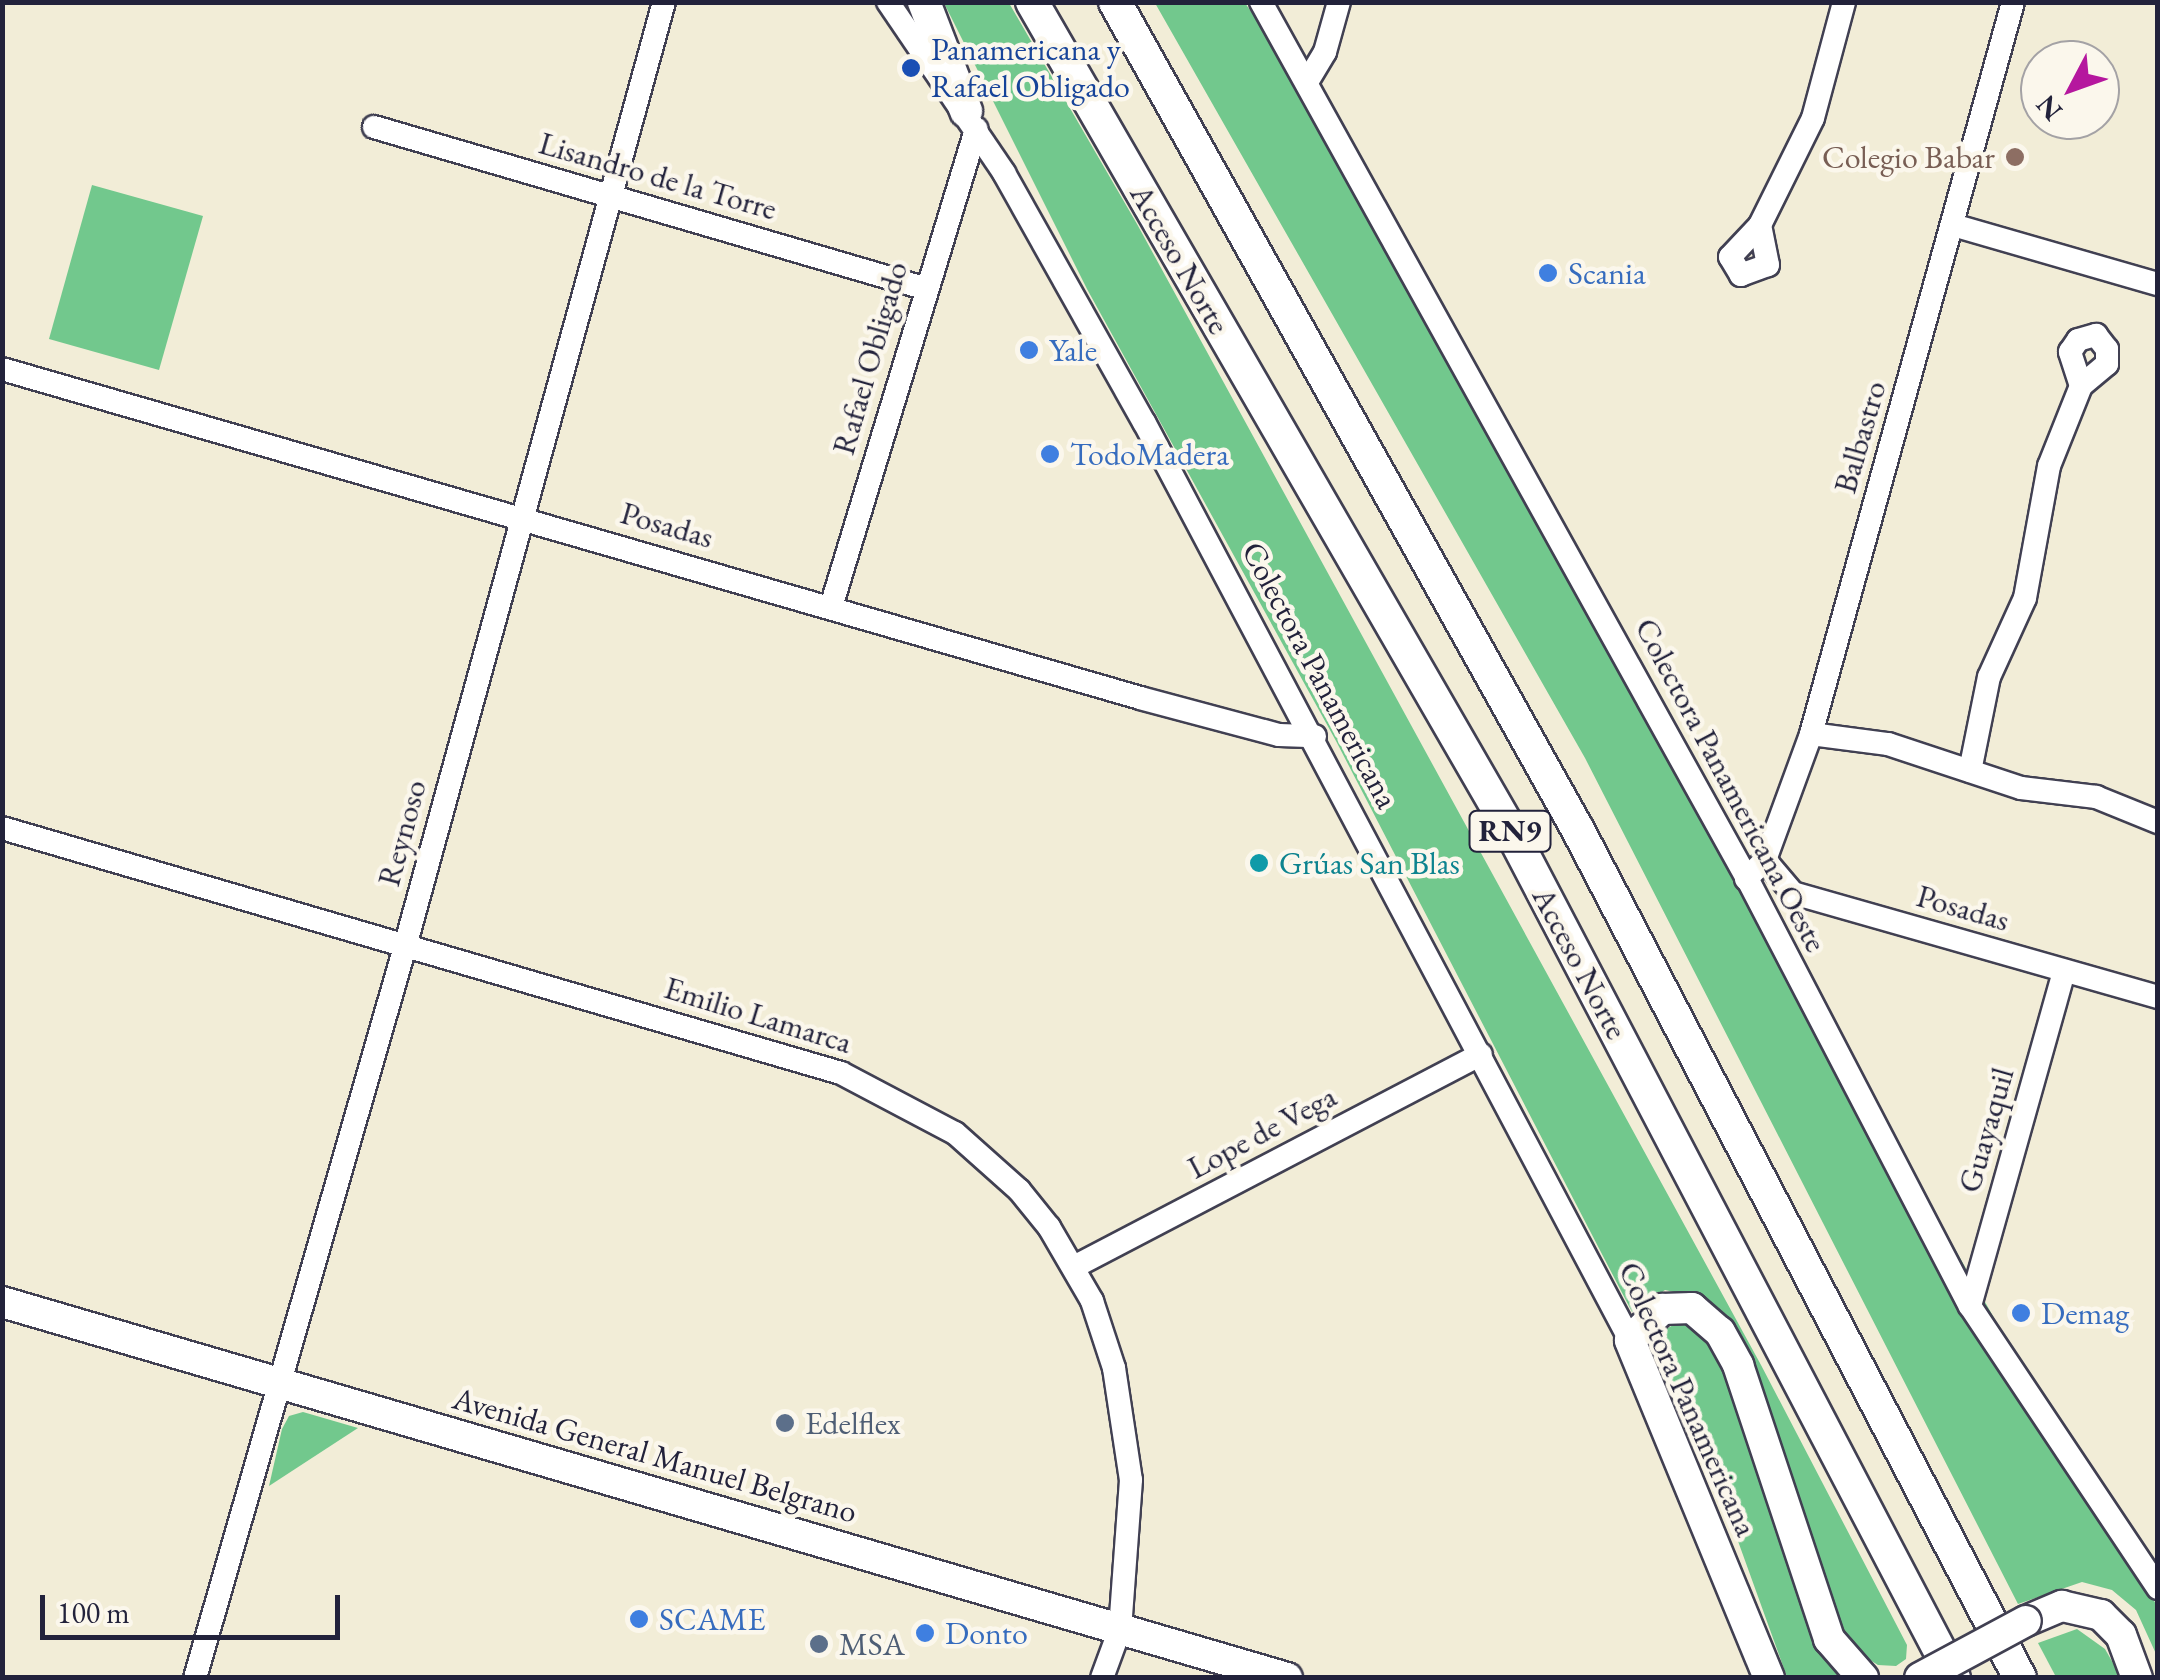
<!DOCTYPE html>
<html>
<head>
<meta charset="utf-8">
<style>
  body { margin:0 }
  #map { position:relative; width:2160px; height:1680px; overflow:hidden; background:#f2edd7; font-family:"EB Garamond",serif }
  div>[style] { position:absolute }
  .green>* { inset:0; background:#72c88d }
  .roads { filter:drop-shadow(2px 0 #414052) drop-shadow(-2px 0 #414052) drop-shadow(0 2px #414052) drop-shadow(0 -2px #414052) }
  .minor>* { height:22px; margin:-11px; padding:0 11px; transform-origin:11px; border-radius:11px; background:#fff }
  .major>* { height:30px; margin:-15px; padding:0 15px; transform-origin:15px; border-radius:15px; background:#fff }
  .highway>* { height:32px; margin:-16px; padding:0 16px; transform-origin:16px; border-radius:16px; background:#fff }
  .bridges { filter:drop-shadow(2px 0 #414052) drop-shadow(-2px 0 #414052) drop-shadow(0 2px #414052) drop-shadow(0 -2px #414052) }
  .major-bridge>* { height:30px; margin:-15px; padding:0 15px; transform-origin:15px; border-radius:15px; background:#fff }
  .dots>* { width:28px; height:28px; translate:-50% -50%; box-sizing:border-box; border:5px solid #fbf7ec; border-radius:50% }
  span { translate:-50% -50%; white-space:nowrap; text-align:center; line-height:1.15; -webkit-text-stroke:9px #fbf7ec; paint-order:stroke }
  .shield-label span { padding:2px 8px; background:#fbf7ec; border:2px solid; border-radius:8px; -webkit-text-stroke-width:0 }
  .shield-label { font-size:30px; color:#22223b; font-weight:700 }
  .transit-label { font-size:32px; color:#164399 }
  .left { translate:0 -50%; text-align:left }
  .education-label { font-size:32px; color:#785e54 }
  .right { translate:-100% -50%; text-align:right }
  .street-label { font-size:32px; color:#22223b }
  .shop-label { font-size:32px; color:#366cbe }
  .culture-label { font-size:32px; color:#0d838f }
  .service-label { font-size:32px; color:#4e5e75 }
  .frame { position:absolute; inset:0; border:5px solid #22223b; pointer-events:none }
  .north { position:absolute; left:2020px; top:40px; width:100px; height:100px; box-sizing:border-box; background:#fbf7ec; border:2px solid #a4a2a5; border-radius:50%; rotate:229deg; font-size:28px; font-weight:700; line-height:40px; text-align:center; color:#22223b }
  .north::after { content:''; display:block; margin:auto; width:35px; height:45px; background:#b5179e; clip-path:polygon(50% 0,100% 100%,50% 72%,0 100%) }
  .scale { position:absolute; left:40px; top:1595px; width:300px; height:45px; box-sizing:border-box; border:5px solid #22223b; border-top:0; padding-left:12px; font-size:30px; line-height:35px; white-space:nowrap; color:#22223b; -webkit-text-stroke:8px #fbf7ec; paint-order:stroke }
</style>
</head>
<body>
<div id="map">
  <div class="green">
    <div style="clip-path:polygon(944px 3px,1009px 3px,1137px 224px,1761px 1365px,1907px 1645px,1906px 1659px,1896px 1666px,1878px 1665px,1844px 1644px,1702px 1298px,1665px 1290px,1632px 1312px,1336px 741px,1087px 289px)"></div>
    <div style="clip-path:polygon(1155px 3px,1245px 3px,1271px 40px,2157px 1606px,2157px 1656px,2136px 1610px,2112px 1590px,2082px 1582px,2018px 1604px,1585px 758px)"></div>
    <div style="clip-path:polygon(92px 185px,203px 216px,159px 370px,49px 339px)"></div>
    <div style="clip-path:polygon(1684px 1319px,1708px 1335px,1725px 1366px,1812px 1639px,1842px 1677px,1787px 1677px,1721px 1494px,1667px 1381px,1662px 1347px,1666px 1329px)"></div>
    <div style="clip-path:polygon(303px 1412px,358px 1428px,269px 1486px,282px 1429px,289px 1416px)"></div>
    <div style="clip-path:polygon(2077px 1629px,2105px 1649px,2121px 1677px,2056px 1677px,2038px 1643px)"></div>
  </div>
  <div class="roads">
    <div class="minor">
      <div style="left:888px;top:2px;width:207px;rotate:55.8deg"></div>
      <div style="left:1004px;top:173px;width:286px;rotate:60.7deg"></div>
      <div style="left:1144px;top:422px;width:1039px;rotate:62.1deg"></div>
      <div style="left:1261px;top:2px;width:1006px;rotate:60.99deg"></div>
      <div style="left:1749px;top:882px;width:478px;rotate:62.5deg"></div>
      <div style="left:1970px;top:1306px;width:339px;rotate:56.3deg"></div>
      <div style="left:1307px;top:82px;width:35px;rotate:-59deg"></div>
      <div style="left:1325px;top:52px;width:52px;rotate:-74.4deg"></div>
      <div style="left:374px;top:127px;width:573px;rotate:16.32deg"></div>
      <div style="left:1760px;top:225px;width:119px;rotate:-63.6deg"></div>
      <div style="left:1813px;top:118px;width:120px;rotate:-75deg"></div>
      <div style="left:1760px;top:225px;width:41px;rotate:78.7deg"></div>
      <div style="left:1768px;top:265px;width:29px;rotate:160deg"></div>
      <div style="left:1741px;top:275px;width:21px;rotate:-121deg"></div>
      <div style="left:1730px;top:257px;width:44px;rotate:-46.8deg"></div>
      <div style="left:1953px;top:225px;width:213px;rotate:16.1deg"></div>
      <div style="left:2096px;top:335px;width:18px;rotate:52deg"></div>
      <div style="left:2107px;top:349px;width:15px;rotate:90deg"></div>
      <div style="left:2107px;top:364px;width:34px;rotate:140deg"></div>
      <div style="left:2081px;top:386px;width:36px;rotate:-108deg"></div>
      <div style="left:2070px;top:352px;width:14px;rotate:-56deg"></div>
      <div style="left:2078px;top:340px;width:19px;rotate:-16deg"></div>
      <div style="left:2px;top:369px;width:1185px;rotate:16.12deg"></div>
      <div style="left:1140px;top:698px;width:144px;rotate:14.9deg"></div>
      <div style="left:1279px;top:735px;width:36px;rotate:2deg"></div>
      <div style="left:831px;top:607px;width:500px;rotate:-73.1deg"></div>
      <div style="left:1811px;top:734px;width:78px;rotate:7.4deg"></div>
      <div style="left:1888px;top:744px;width:140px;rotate:18.3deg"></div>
      <div style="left:2021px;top:788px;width:76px;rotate:6.8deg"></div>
      <div style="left:2096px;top:797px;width:67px;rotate:22deg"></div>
      <div style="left:1970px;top:771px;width:96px;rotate:-78.6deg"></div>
      <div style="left:1989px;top:677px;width:87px;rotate:-65.5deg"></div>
      <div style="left:2025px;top:598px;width:134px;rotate:-79.7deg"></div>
      <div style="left:2049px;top:466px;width:86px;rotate:-68.2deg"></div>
      <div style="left:2px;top:828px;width:874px;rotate:16.28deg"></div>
      <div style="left:841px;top:1073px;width:129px;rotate:27.8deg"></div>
      <div style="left:955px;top:1133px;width:86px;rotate:41.7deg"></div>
      <div style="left:1019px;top:1190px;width:48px;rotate:51deg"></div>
      <div style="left:1049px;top:1227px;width:86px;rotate:59.8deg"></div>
      <div style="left:1092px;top:1301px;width:71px;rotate:71.8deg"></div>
      <div style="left:1114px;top:1368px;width:113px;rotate:81.4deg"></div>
      <div style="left:1131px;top:1480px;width:149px;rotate:94.2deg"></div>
      <div style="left:1120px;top:1629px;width:52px;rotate:110.2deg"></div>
      <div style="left:1765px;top:860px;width:43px;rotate:49.7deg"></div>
      <div style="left:1793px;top:893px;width:380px;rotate:15.9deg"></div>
      <div style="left:1746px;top:879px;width:27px;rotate:-45deg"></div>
      <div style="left:1765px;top:860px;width:134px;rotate:-69.9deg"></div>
      <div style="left:1811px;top:734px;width:759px;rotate:-74.57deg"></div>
      <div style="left:1074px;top:1267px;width:459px;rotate:-27.6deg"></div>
      <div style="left:1970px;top:1306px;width:348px;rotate:-74.3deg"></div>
      <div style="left:195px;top:1678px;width:765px;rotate:-73.98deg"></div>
      <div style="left:406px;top:943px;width:976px;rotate:-74.67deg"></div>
    </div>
    <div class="major">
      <div style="left:2px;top:1302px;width:1339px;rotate:16.31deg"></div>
      <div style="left:2026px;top:1621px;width:39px;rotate:-23deg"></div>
      <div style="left:2062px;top:1606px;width:40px;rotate:13deg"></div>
      <div style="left:2101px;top:1615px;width:28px;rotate:45deg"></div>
      <div style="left:2121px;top:1635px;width:46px;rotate:69.6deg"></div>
      <div style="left:1769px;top:1678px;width:365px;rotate:-112.4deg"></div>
      <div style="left:1630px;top:1340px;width:45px;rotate:-44.1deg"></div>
      <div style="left:1662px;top:1309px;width:30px;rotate:-2deg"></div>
      <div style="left:1692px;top:1308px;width:37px;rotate:41deg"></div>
      <div style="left:1720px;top:1332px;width:38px;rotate:61deg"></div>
      <div style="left:1738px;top:1365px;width:289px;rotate:71.6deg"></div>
      <div style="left:1829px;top:1639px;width:52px;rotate:48.9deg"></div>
    </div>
    <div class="highway">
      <div style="left:924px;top:2px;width:117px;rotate:68.9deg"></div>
      <div style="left:1032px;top:2px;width:964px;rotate:60deg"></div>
      <div style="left:1514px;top:837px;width:949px;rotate:62.38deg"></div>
      <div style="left:1115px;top:2px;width:949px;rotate:60.79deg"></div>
      <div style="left:1578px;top:830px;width:956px;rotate:62.47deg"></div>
    </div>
  </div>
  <div class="bridges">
    <div class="major-bridge">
      <div style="left:1920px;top:1678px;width:120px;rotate:-28.3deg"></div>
    </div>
  </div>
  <div class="dots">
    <div style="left:911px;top:68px;background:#1a4fb4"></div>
    <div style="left:2015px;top:157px;background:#8d6e63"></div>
    <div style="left:1548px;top:273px;background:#3f7fe0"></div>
    <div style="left:1029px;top:350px;background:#3f7fe0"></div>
    <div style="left:1050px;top:454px;background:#3f7fe0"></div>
    <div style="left:1259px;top:863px;background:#0f9aa8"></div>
    <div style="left:2021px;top:1313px;background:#3f7fe0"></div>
    <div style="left:785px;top:1423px;background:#5c6f8a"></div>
    <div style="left:639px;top:1619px;background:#3f7fe0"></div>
    <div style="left:925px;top:1633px;background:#3f7fe0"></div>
    <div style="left:819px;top:1644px;background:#5c6f8a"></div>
  </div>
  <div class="shield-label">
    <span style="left:1510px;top:831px">RN9</span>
  </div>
  <div class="transit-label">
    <span class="left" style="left:931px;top:68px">Panamericana y<br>Rafael Obligado</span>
  </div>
  <div class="education-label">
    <span class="right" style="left:1995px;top:157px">Colegio Babar</span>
  </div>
  <div class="street-label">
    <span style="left:658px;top:176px;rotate:16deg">Lisandro de la Torre</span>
    <span style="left:1180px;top:259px;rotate:60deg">Acceso Norte</span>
    <span style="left:870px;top:358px;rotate:-74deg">Rafael Obligado</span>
    <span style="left:1860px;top:437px;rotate:-74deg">Balbastro</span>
    <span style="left:667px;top:525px;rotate:16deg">Posadas</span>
    <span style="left:1320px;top:675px;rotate:62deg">Colectora Panamericana</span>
    <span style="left:1731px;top:785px;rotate:62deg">Colectora Panamericana Oeste</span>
    <span style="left:402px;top:833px;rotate:-75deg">Reynoso</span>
    <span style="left:1963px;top:908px;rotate:16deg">Posadas</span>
    <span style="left:1580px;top:963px;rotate:62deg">Acceso Norte</span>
    <span style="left:758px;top:1015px;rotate:17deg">Emilio Lamarca</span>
    <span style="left:1986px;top:1130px;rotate:-74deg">Guayaquil</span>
    <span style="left:1262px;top:1132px;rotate:-28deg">Lope de Vega</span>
    <span style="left:1688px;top:1399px;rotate:66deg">Colectora Panamericana</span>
    <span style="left:655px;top:1455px;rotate:16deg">Avenida General Manuel Belgrano</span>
  </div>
  <div class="shop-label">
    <span class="left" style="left:1568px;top:273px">Scania</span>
    <span class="left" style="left:1049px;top:350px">Yale</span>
    <span class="left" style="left:1070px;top:454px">TodoMadera</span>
    <span class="left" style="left:2041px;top:1313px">Demag</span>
    <span class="left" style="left:659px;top:1619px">SCAME</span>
    <span class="left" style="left:945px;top:1633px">Donto</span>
  </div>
  <div class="culture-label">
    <span class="left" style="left:1279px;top:863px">Grúas San Blas</span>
  </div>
  <div class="service-label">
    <span class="left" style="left:805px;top:1423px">Edelflex</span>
    <span class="left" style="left:839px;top:1644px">MSA</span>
  </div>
  <div class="frame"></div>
  <div class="north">N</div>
  <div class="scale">100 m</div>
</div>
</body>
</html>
